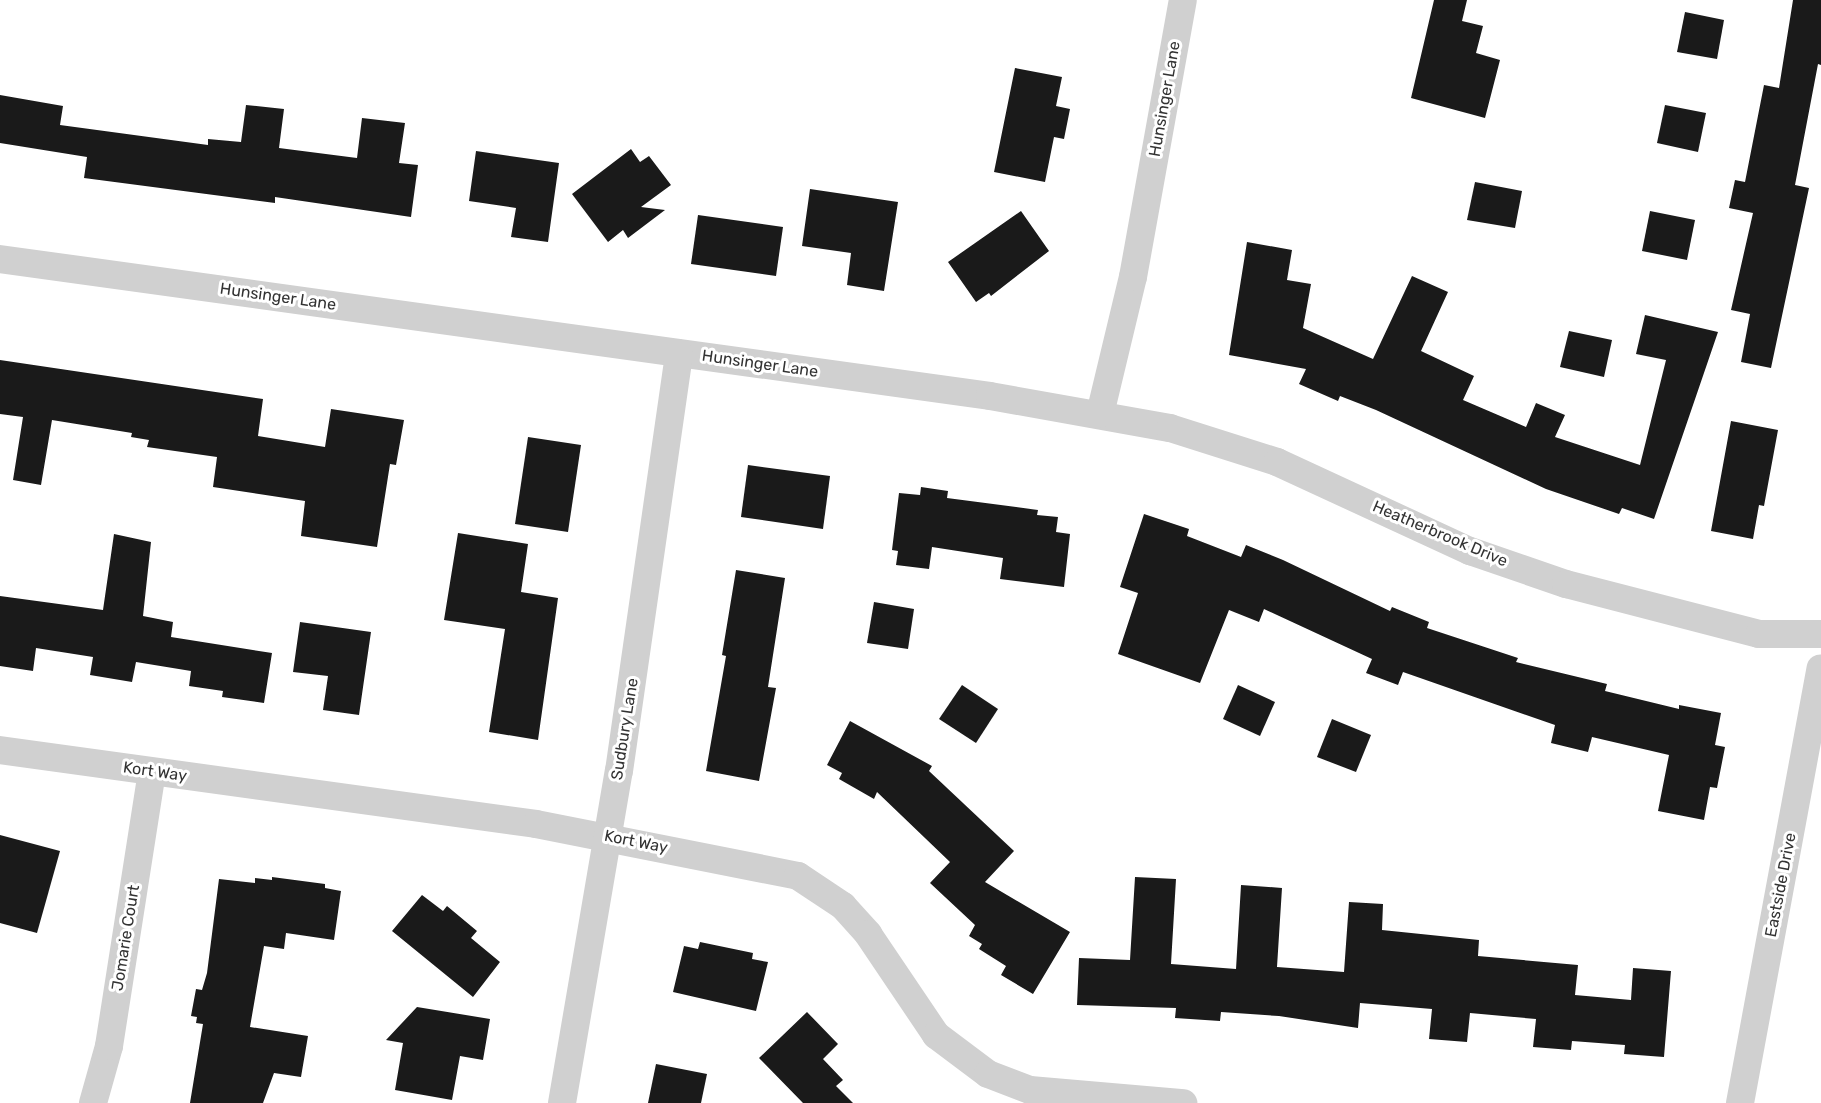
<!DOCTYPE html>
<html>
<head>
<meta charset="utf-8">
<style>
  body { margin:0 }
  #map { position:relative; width:1821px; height:1103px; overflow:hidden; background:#fff; font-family:Rubik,sans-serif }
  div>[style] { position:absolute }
  .building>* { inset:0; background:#1a1a1a }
  .street>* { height:28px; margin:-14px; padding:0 14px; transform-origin:14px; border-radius:14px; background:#d0d0d0 }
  span { translate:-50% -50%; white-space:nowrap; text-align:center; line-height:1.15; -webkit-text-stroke:6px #fff; paint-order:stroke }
  .street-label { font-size:16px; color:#333 }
</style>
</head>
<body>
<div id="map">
  <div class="building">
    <div style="clip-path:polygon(1434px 0,1467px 0,1462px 21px,1483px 26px,1476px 53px,1500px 60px,1485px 118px,1411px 98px)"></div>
    <div style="clip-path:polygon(1793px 0,1821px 0,1821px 65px,1818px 64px,1795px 185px,1809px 188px,1771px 368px,1741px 362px,1750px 314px,1731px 310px,1753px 213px,1729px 208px,1735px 180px,1745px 182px,1764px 85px,1779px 88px)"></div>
    <div style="clip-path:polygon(1685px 12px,1724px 20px,1717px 59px,1677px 52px)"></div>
    <div style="clip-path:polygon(1015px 68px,1062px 77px,1056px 106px,1070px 109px,1064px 139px,1054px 137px,1045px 182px,994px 172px)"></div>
    <div style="clip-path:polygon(0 95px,63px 106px,60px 125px,208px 145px,208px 139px,241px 142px,246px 105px,284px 109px,279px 148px,357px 158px,362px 118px,405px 123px,399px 163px,418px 165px,411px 217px,275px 197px,275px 203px,84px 178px,87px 157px,0 143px)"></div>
    <div style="clip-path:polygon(1665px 105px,1706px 113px,1698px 152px,1657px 143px)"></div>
    <div style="clip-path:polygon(631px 149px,640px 162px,649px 156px,671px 185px,641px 207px,665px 210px,628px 238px,623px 230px,608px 242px,572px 194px)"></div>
    <div style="clip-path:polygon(476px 151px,559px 163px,548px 242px,511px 237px,516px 208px,469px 201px)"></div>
    <div style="clip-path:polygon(1475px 182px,1522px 191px,1515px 228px,1467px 220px)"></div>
    <div style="clip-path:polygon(810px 189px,898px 202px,884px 291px,847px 285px,851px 253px,802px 246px)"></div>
    <div style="clip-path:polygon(1021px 211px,1049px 251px,991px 296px,989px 293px,976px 302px,948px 262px)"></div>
    <div style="clip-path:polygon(1650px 211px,1695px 220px,1687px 260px,1642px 251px)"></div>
    <div style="clip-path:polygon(698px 215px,783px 227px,776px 276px,691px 264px)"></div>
    <div style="clip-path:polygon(1247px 242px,1292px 250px,1287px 280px,1311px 284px,1303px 328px,1373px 359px,1412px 276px,1448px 292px,1421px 351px,1474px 376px,1463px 400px,1526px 427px,1536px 403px,1565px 415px,1555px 437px,1640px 465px,1666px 360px,1636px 354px,1645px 315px,1718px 332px,1654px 519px,1622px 508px,1619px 514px,1546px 489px,1376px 410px,1340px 396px,1338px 401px,1299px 384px,1306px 369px,1229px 355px)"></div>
    <div style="clip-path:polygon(1569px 331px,1612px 340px,1604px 377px,1560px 367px)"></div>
    <div style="clip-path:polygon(0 360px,263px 399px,258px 436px,325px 447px,331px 409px,404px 420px,396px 465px,390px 464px,377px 547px,301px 536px,305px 501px,213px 487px,217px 457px,147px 447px,149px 440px,131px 437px,132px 433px,52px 420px,41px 485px,13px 480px,23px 417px,0 414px)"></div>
    <div style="clip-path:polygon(1731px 421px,1778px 430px,1764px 506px,1759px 505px,1753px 539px,1711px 531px)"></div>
    <div style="clip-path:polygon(528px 437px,581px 445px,568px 532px,515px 524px)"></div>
    <div style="clip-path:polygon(748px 465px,830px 476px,823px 529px,741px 517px)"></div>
    <div style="clip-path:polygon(921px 487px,948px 491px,947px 498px,1038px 510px,1037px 515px,1058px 517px,1056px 532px,1070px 534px,1064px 587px,1000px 579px,1003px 558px,932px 547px,929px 569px,896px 565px,898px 551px,892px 550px,899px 493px,920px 495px)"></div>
    <div style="clip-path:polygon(1144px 514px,1189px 529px,1187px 536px,1241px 557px,1246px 545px,1283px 560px,1390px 611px,1392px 607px,1429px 622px,1427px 628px,1518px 658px,1516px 662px,1607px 684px,1605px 691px,1679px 709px,1679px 705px,1721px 713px,1715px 745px,1725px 747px,1717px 788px,1710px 787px,1704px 820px,1658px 811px,1669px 755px,1592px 737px,1588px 752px,1551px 743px,1555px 725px,1403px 672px,1398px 685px,1366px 673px,1372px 659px,1264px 609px,1259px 622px,1229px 610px,1200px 683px,1118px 654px,1138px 593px,1120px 587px)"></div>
    <div style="clip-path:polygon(458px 533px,528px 544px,521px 592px,558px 598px,538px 740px,489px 732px,505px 629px,444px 620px)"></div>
    <div style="clip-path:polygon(114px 534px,151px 542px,143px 616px,173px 622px,171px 637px,272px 653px,264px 703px,222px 697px,223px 691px,189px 686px,191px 671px,136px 662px,132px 682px,90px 675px,93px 657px,36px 648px,33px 671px,0 666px,0 596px,103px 610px)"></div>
    <div style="clip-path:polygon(736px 570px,785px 578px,768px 687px,776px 688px,759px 781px,706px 771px,726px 656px,722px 655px)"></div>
    <div style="clip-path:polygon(874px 602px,914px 609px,908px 649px,867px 643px)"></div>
    <div style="clip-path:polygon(300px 622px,371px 632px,359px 715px,323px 710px,328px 676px,293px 672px)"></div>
    <div style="clip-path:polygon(962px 685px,998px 709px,976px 743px,939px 719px)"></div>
    <div style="clip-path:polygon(1238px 685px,1275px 702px,1260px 736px,1223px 719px)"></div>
    <div style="clip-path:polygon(1332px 719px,1371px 735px,1356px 772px,1317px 757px)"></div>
    <div style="clip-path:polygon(850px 721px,932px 766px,929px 771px,1014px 851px,985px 882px,1070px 932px,1033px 994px,1001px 975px,1006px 966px,979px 949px,982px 944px,969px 936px,975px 925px,930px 883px,950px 862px,877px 792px,874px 799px,839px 779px,842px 773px,827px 765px)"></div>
    <div style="clip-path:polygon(0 835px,60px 851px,37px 933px,0 923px)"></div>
    <div style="clip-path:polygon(272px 877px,325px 884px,325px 888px,341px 891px,334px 940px,286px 933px,284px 949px,264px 946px,250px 1027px,308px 1036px,301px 1077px,274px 1073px,263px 1103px,190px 1103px,203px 1024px,196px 1023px,197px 1017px,191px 1016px,196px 989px,202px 990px,207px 973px,219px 879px,255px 883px,255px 878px,272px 880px)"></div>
    <div style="clip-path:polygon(1135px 877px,1176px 879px,1171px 964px,1236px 969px,1241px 885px,1282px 888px,1277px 967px,1344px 972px,1349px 902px,1383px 904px,1382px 930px,1479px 940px,1478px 956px,1578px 965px,1575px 995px,1631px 1000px,1633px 968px,1671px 971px,1664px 1057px,1624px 1054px,1625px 1045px,1572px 1041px,1571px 1050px,1533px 1047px,1536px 1019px,1470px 1013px,1467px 1042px,1429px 1039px,1432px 1009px,1360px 1003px,1358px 1028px,1279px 1016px,1221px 1012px,1220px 1021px,1175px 1018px,1176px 1008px,1077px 1005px,1079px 958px,1130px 960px)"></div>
    <div style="clip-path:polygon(422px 895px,443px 911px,447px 906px,477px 931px,471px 938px,500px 962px,473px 997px,392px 931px)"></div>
    <div style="clip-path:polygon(700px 942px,753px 953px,752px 959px,768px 962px,756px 1011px,673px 992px,684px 946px,698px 949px)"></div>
    <div style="clip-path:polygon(417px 1007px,490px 1019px,483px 1060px,460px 1056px,452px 1100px,395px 1090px,403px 1043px,386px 1040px)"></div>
    <div style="clip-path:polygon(807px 1012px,838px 1044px,823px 1059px,843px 1080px,836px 1086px,853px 1103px,803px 1103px,759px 1058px)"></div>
    <div style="clip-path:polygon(656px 1064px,707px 1074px,701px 1103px,648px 1103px)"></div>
  </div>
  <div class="street">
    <div style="left:0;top:259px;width:999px;rotate:7.88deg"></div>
    <div style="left:990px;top:396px;width:183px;rotate:10.1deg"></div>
    <div style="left:1170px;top:428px;width:112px;rotate:17.6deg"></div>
    <div style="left:1277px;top:462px;width:213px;rotate:24.8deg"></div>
    <div style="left:1470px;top:551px;width:102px;rotate:19deg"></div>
    <div style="left:1566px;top:584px;width:199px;rotate:14.5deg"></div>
    <div style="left:1759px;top:634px;width:62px"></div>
    <div style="left:1100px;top:414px;width:141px;rotate:-76.5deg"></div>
    <div style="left:1133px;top:277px;width:281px;rotate:-79.8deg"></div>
    <div style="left:0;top:750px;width:541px;rotate:7.86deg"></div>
    <div style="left:536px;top:824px;width:267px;rotate:11.2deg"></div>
    <div style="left:798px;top:876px;width:54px;rotate:33.7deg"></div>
    <div style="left:843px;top:906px;width:38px;rotate:48deg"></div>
    <div style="left:868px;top:934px;width:122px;rotate:56deg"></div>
    <div style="left:936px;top:1035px;width:65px;rotate:36.9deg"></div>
    <div style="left:988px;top:1074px;width:45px;rotate:20.9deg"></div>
    <div style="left:1030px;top:1090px;width:154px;rotate:4.9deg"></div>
    <div style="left:93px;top:1103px;width:59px;rotate:-74.3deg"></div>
    <div style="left:109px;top:1046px;width:277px;rotate:-81.1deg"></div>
    <div style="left:562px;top:1103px;width:337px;rotate:-80.3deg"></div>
    <div style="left:619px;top:771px;width:422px;rotate:-81.8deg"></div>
    <div style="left:1740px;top:1103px;width:442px;rotate:-79.5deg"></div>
  </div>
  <div class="street-label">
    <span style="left:1165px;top:99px;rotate:-80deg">Hunsinger Lane</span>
    <span style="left:278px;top:297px;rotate:8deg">Hunsinger Lane</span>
    <span style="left:760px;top:364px;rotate:8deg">Hunsinger Lane</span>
    <span style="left:1440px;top:534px;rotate:23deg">Heatherbrook Drive</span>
    <span style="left:625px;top:729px;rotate:-81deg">Sudbury Lane</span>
    <span style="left:155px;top:772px;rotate:8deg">Kort Way</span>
    <span style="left:636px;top:842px;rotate:11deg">Kort Way</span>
    <span style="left:1781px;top:885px;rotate:-79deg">Eastside Drive</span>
    <span style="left:126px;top:938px;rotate:-81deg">Jomarie Court</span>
  </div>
</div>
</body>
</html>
